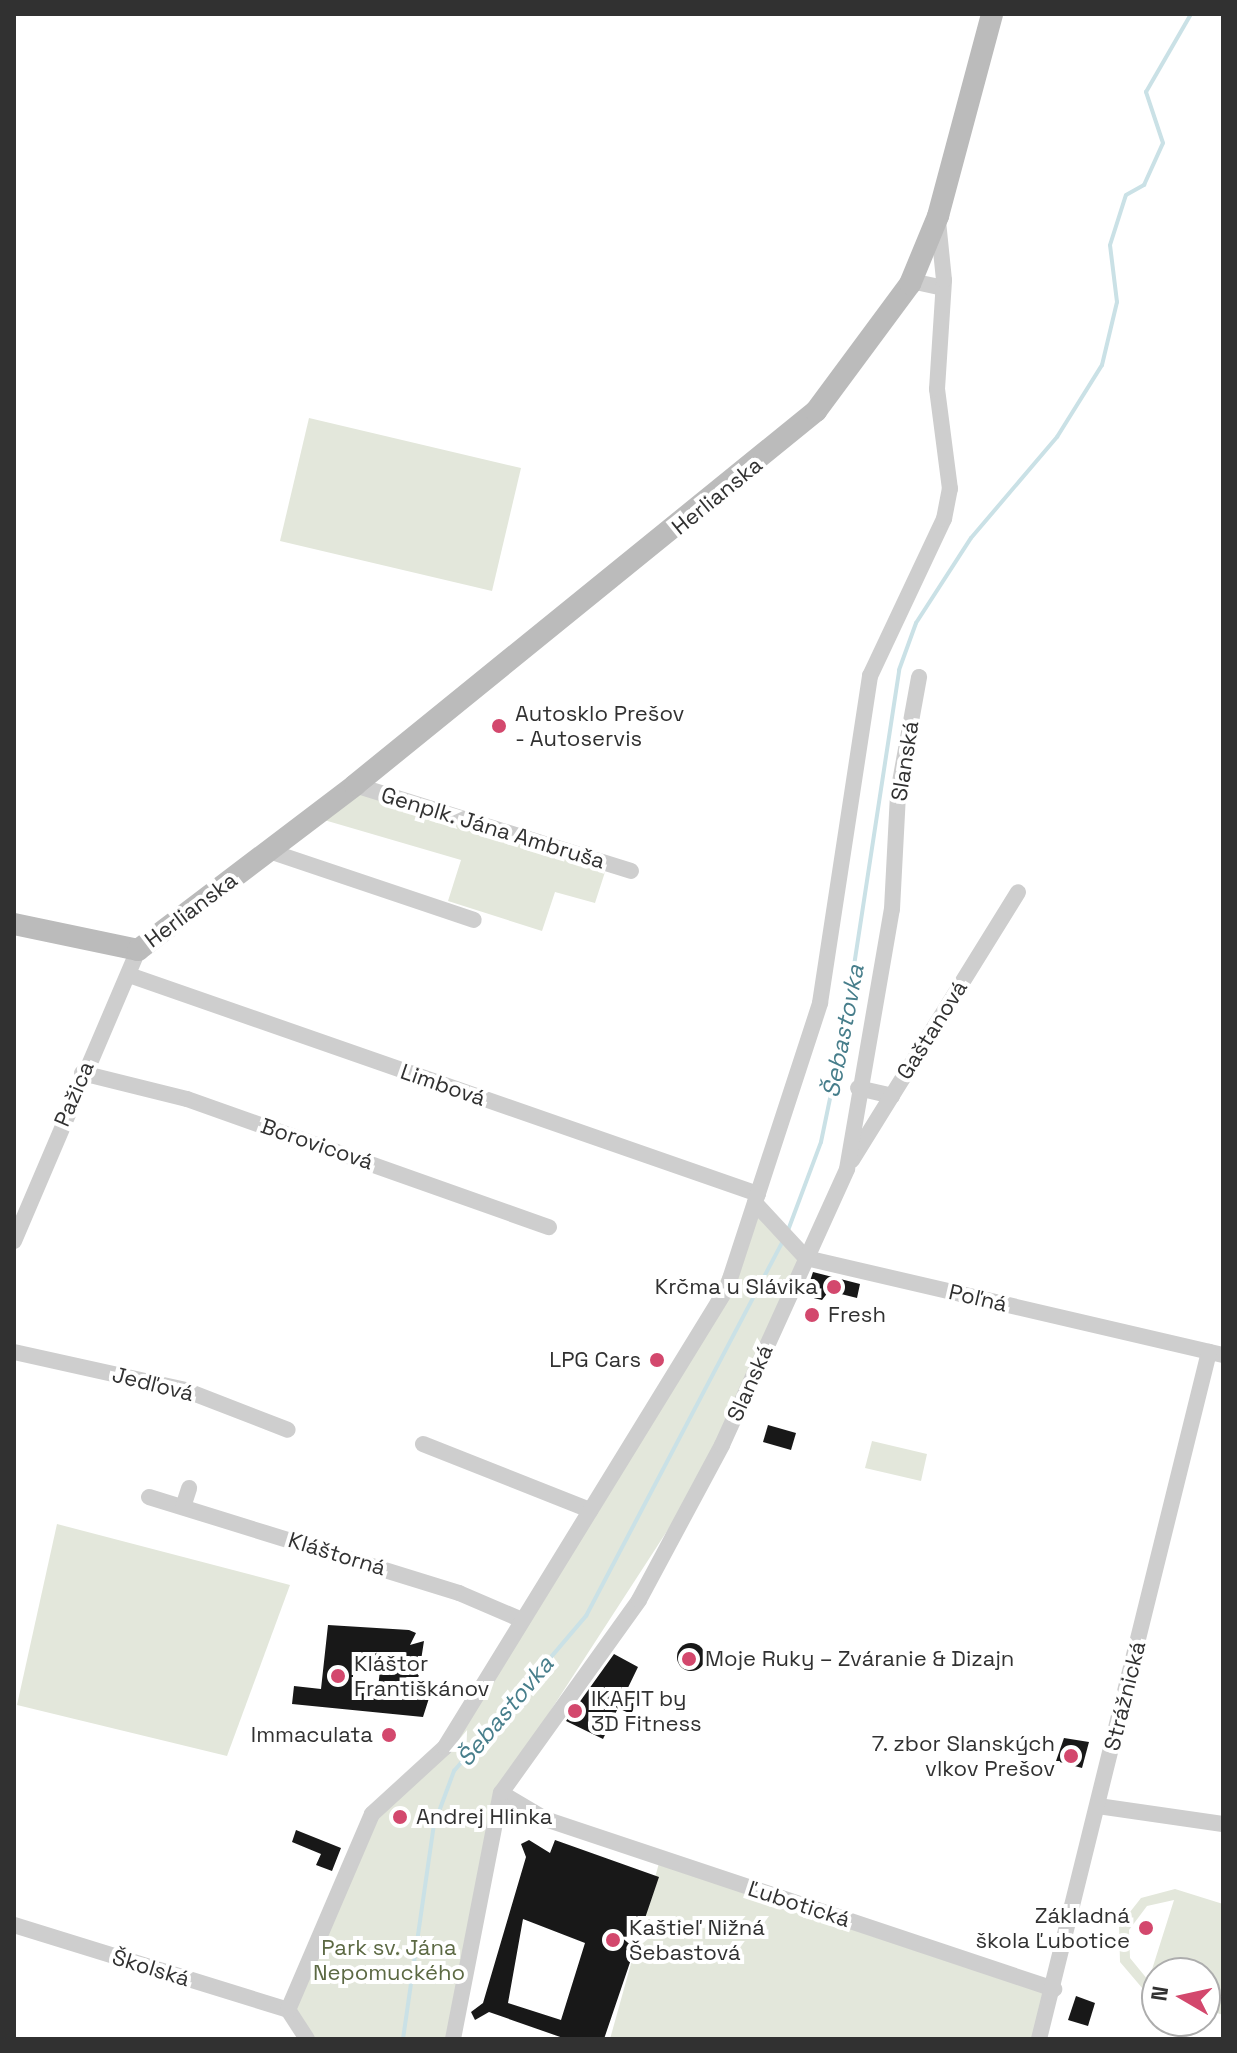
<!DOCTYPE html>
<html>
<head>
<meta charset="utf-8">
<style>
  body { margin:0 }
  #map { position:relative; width:1237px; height:2053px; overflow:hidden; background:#fff; font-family:"Space Grotesk",sans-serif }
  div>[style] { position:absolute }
  .green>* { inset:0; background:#e3e7db }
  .stream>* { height:4px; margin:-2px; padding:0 2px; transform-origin:2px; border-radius:2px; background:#cae1e6 }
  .building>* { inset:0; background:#181818 }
  .round { border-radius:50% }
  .street>* { height:16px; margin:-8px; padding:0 8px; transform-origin:8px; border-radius:8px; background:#cecece }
  .secondary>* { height:22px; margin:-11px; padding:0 11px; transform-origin:11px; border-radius:11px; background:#bbb }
  .dots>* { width:22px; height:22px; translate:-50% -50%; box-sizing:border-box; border:4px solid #fff; border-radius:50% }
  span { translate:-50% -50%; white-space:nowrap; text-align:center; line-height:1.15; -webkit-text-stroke:8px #fff; paint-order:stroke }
  .street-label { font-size:22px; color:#313131 }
  .poi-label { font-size:22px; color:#313131 }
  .left { translate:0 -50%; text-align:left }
  .right { translate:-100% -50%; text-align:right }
  .park-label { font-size:22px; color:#5c6943 }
  .water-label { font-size:24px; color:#477e8b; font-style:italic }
  .frame { position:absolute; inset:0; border:16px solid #313131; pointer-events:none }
  .north { position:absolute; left:1141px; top:1957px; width:80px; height:80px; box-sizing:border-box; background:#fff; border:2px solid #adadad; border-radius:50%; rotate:279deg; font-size:22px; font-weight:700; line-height:32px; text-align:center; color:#313131 }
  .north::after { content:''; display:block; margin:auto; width:28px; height:36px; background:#d3486d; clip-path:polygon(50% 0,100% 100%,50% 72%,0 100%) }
</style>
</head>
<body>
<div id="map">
  <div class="green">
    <div style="clip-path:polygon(309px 418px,521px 468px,492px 591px,280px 541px)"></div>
    <div style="clip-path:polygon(341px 787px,605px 872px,595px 903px,555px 892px,542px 931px,448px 901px,461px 860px,307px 815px)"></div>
    <div style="clip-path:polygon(754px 1207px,804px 1254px,693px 1491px,501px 1787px,452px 2039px,302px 2039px,285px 2006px,358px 1841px,445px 1747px,691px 1345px)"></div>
    <div style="clip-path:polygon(872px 1441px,927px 1454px,921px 1481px,865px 1468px)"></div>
    <div style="clip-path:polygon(57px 1524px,290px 1585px,227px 1756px,17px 1705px)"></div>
    <div style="clip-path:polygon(661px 1856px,1054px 1989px,1038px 2039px,610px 2039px)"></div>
    <div style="clip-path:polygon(evenodd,1175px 1889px,1223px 1904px,1223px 2015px,1205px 2009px,1205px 1973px,1157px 1973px,1157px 1994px,1143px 1989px,1120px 1962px,1119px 1926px,1141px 1898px,1175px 1889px,1174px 1900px,1149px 1979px,1148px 1980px,1130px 1958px,1129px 1930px,1147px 1906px,1174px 1900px)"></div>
  </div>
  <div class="stream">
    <div style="left:787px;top:1233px;width:97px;rotate:-69.5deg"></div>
    <div style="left:821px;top:1142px;width:113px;rotate:-78.3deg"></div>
    <div style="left:844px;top:1031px;width:365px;rotate:-81.3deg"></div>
    <div style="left:899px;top:670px;width:50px;rotate:-70.1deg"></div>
    <div style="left:916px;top:623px;width:101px;rotate:-57.1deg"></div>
    <div style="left:971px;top:538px;width:133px;rotate:-49.6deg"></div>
    <div style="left:1057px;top:437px;width:85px;rotate:-58deg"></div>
    <div style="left:1102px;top:365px;width:65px;rotate:-76.6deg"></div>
    <div style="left:1117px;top:302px;width:57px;rotate:-97deg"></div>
    <div style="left:1110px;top:245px;width:52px;rotate:-72.3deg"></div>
    <div style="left:1126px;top:195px;width:21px;rotate:-29deg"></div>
    <div style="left:1144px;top:185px;width:46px;rotate:-65.7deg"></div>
    <div style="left:1163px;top:143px;width:54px;rotate:-108.4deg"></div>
    <div style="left:1146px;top:92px;width:90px;rotate:-60deg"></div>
    <div style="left:403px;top:2039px;width:216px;rotate:-81.8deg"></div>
    <div style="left:434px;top:1825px;width:58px;rotate:-69.7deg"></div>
    <div style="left:454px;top:1771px;width:204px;rotate:-49.6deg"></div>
    <div style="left:586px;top:1616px;width:424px;rotate:-62.3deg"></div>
  </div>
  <div class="building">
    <div style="clip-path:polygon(813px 1272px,860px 1284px,857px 1298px,829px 1291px,822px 1300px,805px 1296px)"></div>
    <div style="clip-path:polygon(768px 1425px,796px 1433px,791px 1450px,763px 1442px)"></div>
    <div style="clip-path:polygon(evenodd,328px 1625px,409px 1630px,416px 1633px,410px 1645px,424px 1641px,417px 1686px,430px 1695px,423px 1717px,292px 1704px,294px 1686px,321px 1689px,328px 1625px,355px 1656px,381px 1659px,378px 1689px,352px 1686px,355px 1656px)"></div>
    <div class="round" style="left:677px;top:1643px;width:28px;height:28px"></div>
    <div style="clip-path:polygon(614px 1654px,638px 1667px,623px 1698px,636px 1704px,631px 1714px,618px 1708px,603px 1739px,566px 1721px)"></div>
    <div style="clip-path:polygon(1064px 1738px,1089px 1742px,1082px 1768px,1056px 1761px)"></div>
    <div style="clip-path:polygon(296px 1830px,341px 1848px,332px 1871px,316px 1865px,321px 1854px,292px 1842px)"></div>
    <div style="clip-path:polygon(evenodd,529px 1840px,550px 1853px,555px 1840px,659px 1877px,604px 2039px,566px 2039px,489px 2012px,475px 2020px,471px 2012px,483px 2003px,526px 1857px,521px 1844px,529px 1840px,523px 1919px,585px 1943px,561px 2020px,508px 2003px,523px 1919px)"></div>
    <div style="clip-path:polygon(1076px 1996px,1095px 2003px,1088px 2026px,1068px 2020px)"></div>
  </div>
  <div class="street">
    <div style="left:911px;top:281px;width:33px;rotate:12deg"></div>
    <div style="left:355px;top:785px;width:289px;rotate:17.3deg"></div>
    <div style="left:269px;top:851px;width:216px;rotate:18.6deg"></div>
    <div style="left:129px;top:975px;width:666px;rotate:19.2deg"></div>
    <div style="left:82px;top:1073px;width:108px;rotate:13.9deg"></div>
    <div style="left:187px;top:1099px;width:384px;rotate:19.5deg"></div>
    <div style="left:858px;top:1088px;width:35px;rotate:13deg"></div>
    <div style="left:852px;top:1160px;width:315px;rotate:-58.2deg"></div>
    <div style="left:755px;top:1203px;width:75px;rotate:47.2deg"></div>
    <div style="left:806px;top:1258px;width:428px;rotate:13.1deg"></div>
    <div style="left:14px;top:1241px;width:316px;rotate:-66.9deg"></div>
    <div style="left:14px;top:1352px;width:175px;rotate:12.5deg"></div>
    <div style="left:185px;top:1390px;width:110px;rotate:21.2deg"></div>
    <div style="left:423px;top:1444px;width:180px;rotate:21.6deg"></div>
    <div style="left:149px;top:1497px;width:325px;rotate:17.2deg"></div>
    <div style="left:459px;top:1593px;width:69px;rotate:23.2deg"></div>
    <div style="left:183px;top:1507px;width:20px;rotate:-72deg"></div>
    <div style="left:501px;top:1793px;width:51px;rotate:30.6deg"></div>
    <div style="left:545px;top:1819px;width:537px;rotate:18.47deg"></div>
    <div style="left:1098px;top:1806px;width:126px;rotate:8.2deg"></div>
    <div style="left:14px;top:1925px;width:287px;rotate:17.2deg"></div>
    <div style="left:307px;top:2039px;width:35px;rotate:-123deg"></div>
    <div style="left:288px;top:2010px;width:213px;rotate:-66.8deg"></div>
    <div style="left:372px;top:1814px;width:99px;rotate:-42.5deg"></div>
    <div style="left:445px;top:1747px;width:539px;rotate:-58.43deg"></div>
    <div style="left:727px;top:1288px;width:300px;rotate:-71.9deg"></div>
    <div style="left:820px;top:1003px;width:331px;rotate:-81.3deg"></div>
    <div style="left:870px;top:676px;width:174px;rotate:-64.8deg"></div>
    <div style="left:944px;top:519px;width:31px;rotate:-79deg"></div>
    <div style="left:950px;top:489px;width:101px;rotate:-97.4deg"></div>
    <div style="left:937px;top:389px;width:109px;rotate:-86.3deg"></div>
    <div style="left:944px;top:280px;width:59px;rotate:-95.8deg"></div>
    <div style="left:453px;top:2039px;width:251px;rotate:-79deg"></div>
    <div style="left:501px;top:1793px;width:237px;rotate:-54.4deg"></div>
    <div style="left:639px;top:1600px;width:176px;rotate:-61.8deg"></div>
    <div style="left:722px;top:1445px;width:303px;rotate:-65.6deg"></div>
    <div style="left:847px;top:1169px;width:264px;rotate:-80.2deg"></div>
    <div style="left:892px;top:909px;width:116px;rotate:-87deg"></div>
    <div style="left:898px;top:793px;width:118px;rotate:-79.7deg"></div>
    <div style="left:1039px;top:2039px;width:708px;rotate:-76.1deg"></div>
  </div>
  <div class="secondary">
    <div style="left:14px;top:924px;width:127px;rotate:11.8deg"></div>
    <div style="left:138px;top:950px;width:273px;rotate:-37.2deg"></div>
    <div style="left:355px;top:785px;width:594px;rotate:-39.05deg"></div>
    <div style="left:816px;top:411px;width:158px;rotate:-53.5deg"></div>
    <div style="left:910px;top:284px;width:74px;rotate:-67.6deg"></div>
    <div style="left:938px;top:216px;width:209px;rotate:-75deg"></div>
  </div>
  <div class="dots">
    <div style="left:499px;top:726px;background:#d3486d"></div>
    <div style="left:834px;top:1287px;background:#d3486d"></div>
    <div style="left:812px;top:1315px;background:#d3486d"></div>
    <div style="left:657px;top:1360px;background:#d3486d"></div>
    <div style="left:689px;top:1659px;background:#d3486d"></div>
    <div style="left:338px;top:1676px;background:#d3486d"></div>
    <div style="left:575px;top:1711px;background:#d3486d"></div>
    <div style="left:389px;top:1735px;background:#d3486d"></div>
    <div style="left:1071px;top:1756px;background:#d3486d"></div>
    <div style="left:400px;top:1817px;background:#d3486d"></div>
    <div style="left:1146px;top:1928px;background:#d3486d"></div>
    <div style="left:613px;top:1940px;background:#d3486d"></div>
  </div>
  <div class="street-label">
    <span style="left:717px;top:496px;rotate:-39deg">Herlianska</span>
    <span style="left:905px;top:761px;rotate:-81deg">Slanská</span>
    <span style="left:493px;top:828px;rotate:17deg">Genplk. Jána Ambruša</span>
    <span style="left:191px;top:910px;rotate:-37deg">Herlianska</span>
    <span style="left:932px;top:1030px;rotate:-58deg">Gaštanová</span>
    <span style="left:443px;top:1085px;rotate:19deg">Limbová</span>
    <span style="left:74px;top:1094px;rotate:-67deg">Pažica</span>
    <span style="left:317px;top:1144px;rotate:19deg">Borovicová</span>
    <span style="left:978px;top:1298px;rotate:13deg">Poľná</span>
    <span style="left:750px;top:1383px;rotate:-66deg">Slanská</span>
    <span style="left:153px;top:1384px;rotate:14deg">Jedľová</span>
    <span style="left:337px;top:1554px;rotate:17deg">Kláštorná</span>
    <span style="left:1125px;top:1696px;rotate:-76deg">Strážnická</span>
    <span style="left:799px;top:1904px;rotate:18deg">Ľubotická</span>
    <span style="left:151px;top:1968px;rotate:17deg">Školská</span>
  </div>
  <div class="poi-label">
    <span class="left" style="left:515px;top:726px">Autosklo Prešov<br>- Autoservis</span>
    <span class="right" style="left:818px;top:1287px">Krčma u Slávika</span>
    <span class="left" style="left:828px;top:1315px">Fresh</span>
    <span class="right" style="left:641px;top:1360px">LPG Cars</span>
    <span class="left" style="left:705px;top:1659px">Moje Ruky – Zváranie &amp; Dizajn</span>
    <span class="left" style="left:354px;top:1676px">Kláštor<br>Františkánov</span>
    <span class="left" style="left:591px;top:1711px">IKAFIT by<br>3D Fitness</span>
    <span class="right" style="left:373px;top:1735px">Immaculata</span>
    <span class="right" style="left:1055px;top:1756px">7. zbor Slanských<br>vlkov Prešov</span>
    <span class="left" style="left:416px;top:1817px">Andrej Hlinka</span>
    <span class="right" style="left:1130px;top:1928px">Základná<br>škola Ľubotice</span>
    <span class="left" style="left:629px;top:1940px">Kaštieľ Nižná<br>Šebastová</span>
  </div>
  <div class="park-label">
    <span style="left:389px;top:1960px">Park sv. Jána<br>Nepomuckého</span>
  </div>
  <div class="water-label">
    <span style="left:843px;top:1031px;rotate:-79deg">Šebastovka</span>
    <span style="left:505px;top:1711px;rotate:-50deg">Šebastovka</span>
  </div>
  <div class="frame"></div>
  <div class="north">N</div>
</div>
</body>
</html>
